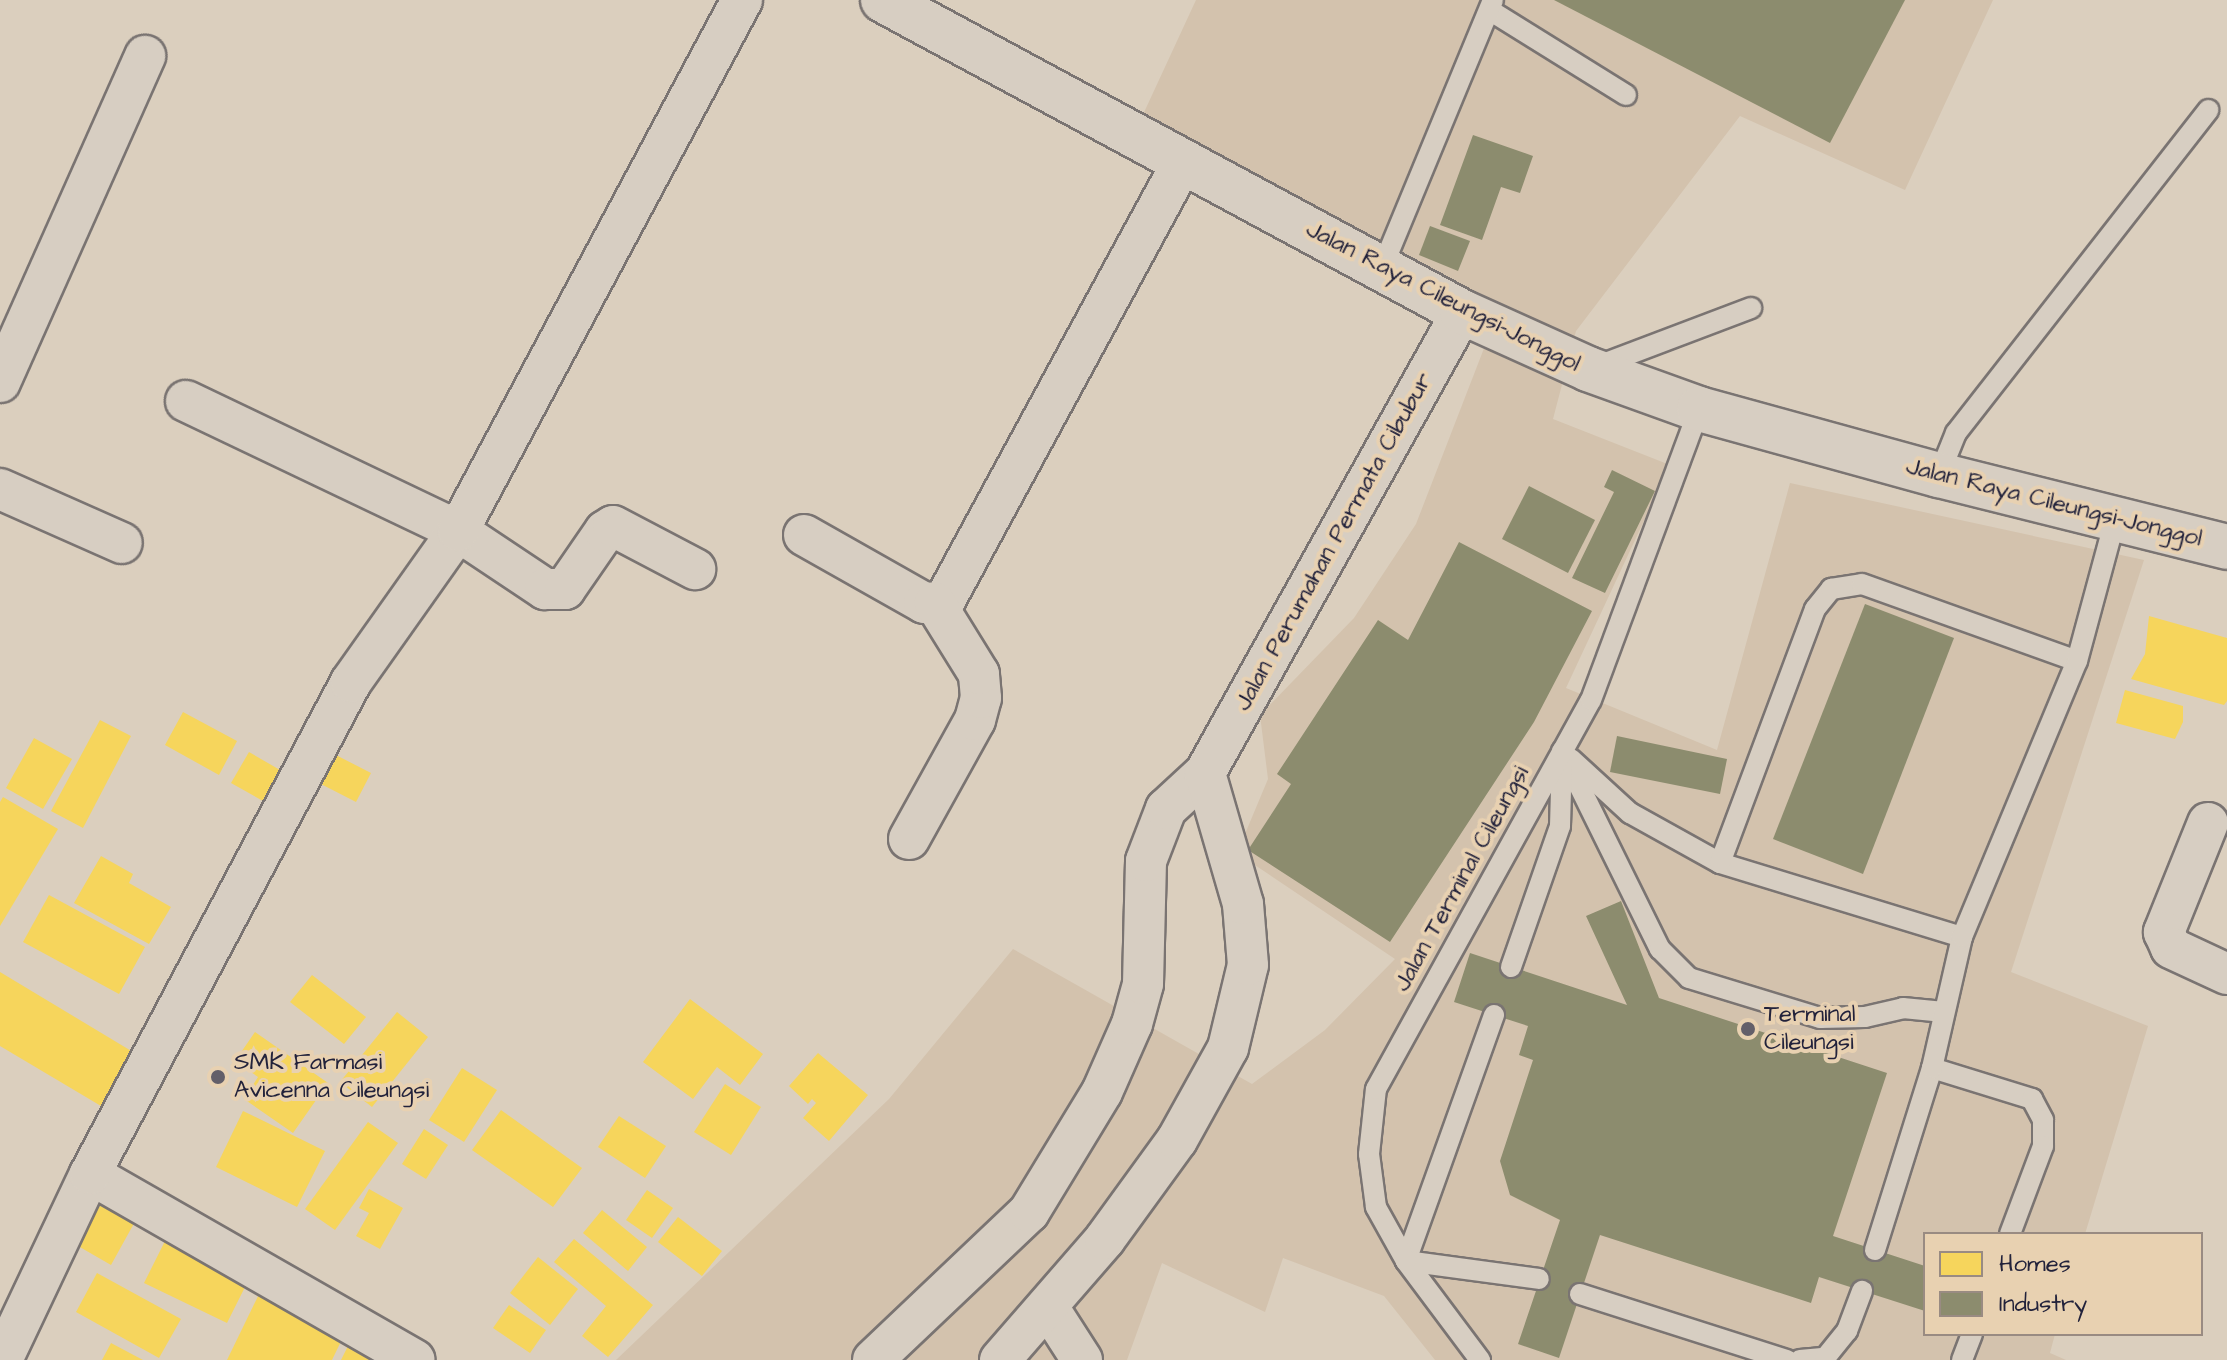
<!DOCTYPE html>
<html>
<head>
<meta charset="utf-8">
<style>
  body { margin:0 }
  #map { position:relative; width:2227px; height:1360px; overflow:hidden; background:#dbcfbe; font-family:"Architects Daughter",sans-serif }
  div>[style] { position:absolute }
  .built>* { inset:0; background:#d3c2ad }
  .homes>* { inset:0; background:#f6d55c }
  .industry>* { inset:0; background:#8c8c6e }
  .roads { filter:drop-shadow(2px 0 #7a7472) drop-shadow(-2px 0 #7a7472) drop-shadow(0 2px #7a7472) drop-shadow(0 -2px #7a7472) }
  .service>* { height:20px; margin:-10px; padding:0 10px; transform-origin:10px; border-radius:10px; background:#d7cec2 }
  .minor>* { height:40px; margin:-20px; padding:0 20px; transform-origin:20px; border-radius:20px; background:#d7cec2 }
  .primary>* { height:44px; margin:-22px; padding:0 22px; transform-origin:22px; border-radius:22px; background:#d7cec2 }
  .dots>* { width:22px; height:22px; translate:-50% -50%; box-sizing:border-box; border:4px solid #e8d1b1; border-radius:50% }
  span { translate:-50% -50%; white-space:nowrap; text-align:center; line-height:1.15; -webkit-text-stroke:8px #e8d1b1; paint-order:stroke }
  .street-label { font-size:24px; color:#22223b }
  .poi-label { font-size:24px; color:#22223b }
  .left { translate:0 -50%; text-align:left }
  .legend { position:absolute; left:1923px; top:1232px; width:280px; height:104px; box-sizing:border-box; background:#e8d1b1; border:2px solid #998b82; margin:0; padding:10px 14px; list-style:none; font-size:24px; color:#22223b }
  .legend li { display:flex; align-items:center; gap:16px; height:40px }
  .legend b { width:40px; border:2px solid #998b82 }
</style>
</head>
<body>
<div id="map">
  <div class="built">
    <div style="clip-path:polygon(1196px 0,1993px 0,1905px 190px,1740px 116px,1576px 331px,1553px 419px,1670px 465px,1566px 688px,1717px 750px,1790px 483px,2144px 560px,2011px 972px,2148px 1026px,2085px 1234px,1925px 1234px,1925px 1334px,2055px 1334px,2050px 1353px,2066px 1360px,1435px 1360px,1384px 1296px,1283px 1258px,1265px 1312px,1162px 1263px,1127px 1360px,616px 1360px,889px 1099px,1013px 949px,1252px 1084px,1325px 1030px,1395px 959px,1237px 853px,1268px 779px,1260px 715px,1354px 618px,1416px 524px,1500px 307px,1140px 121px)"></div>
  </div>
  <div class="homes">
    <div style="clip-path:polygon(2149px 616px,2227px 638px,2227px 701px,2224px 705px,2131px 679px,2145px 654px)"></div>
    <div style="clip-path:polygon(2125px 690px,2183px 706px,2183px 722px,2175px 739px,2116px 723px)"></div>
    <div style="clip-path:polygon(183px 712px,237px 741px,219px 775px,165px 745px)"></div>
    <div style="clip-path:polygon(100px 720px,131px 736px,83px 828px,51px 811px)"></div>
    <div style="clip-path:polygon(34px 738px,72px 759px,43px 809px,6px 788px)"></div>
    <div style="clip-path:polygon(249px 752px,280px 770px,263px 801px,231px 783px)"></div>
    <div style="clip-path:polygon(332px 753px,371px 773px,356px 802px,317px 782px)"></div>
    <div style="clip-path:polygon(3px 797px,58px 829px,0 926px,0 802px)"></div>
    <div style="clip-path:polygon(101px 856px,133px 874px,129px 883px,171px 907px,149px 944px,74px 903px)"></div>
    <div style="clip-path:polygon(49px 895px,145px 947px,119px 994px,23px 942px)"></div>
    <div style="clip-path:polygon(0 972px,133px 1052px,101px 1106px,0 1046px)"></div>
    <div style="clip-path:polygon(312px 975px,366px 1017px,344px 1044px,290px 1002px)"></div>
    <div style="clip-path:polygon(690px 999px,763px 1054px,740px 1085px,717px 1067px,693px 1099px,643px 1062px)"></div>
    <div style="clip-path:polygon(397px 1012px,428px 1037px,372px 1107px,340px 1082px)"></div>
    <div style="clip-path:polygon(255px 1032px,328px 1083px,293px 1133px,244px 1099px,258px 1077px,235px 1061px)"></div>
    <div style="clip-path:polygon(818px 1053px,868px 1095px,829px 1141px,803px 1118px,816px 1103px,812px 1099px,808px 1104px,789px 1086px)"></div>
    <div style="clip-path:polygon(462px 1068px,497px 1090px,464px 1142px,429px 1120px)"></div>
    <div style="clip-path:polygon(725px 1084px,761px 1107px,731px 1155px,694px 1132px)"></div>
    <div style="clip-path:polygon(501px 1110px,582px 1168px,553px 1207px,472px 1150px)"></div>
    <div style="clip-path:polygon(243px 1111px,325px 1151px,297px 1207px,216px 1167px)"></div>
    <div style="clip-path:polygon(619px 1116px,666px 1146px,645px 1178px,598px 1147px)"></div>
    <div style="clip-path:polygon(368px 1122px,398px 1143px,335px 1230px,305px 1209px)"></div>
    <div style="clip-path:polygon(424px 1129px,448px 1145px,426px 1179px,402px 1164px)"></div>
    <div style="clip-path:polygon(369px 1189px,403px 1208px,380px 1249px,356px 1236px,369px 1213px,359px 1208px)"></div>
    <div style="clip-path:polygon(647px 1190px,673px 1208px,652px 1238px,626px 1220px)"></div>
    <div style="clip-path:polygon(104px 1199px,137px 1218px,111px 1265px,78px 1246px,88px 1228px,74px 1220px,85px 1201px,98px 1209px)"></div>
    <div style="clip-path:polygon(602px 1210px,647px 1247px,628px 1271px,583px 1233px)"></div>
    <div style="clip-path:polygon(678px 1217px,722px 1251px,702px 1276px,658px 1242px)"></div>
    <div style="clip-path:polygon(168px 1235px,251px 1275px,227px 1323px,144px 1283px)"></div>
    <div style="clip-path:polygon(574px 1239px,653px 1305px,608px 1357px,582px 1336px,606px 1306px,554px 1262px)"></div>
    <div style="clip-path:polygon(538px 1257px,578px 1289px,550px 1325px,510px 1293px)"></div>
    <div style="clip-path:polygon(97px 1273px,181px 1319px,159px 1358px,76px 1312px)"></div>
    <div style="clip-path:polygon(262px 1288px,347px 1329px,332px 1360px,227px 1360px)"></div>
    <div style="clip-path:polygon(509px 1305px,546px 1330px,530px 1353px,493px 1328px)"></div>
    <div style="clip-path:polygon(111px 1343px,143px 1360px,102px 1360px)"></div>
    <div style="clip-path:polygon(349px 1344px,382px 1360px,341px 1360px)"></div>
  </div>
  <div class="industry">
    <div style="clip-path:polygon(1554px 0,1905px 0,1830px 143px)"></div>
    <div style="clip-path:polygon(1473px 135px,1533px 156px,1520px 193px,1501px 187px,1482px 240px,1440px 225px)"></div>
    <div style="clip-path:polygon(1430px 226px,1470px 241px,1458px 271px,1419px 255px)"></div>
    <div style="clip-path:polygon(1612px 470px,1655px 491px,1605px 593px,1572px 578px,1614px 492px,1604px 487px)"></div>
    <div style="clip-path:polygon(1529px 486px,1595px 520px,1568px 573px,1502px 539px)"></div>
    <div style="clip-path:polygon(1459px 542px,1592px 611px,1534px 722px,1390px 942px,1248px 850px,1291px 784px,1277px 774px,1378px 620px,1408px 640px)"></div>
    <div style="clip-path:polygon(1865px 604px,1954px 638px,1863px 874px,1773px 839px)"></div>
    <div style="clip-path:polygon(1617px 736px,1727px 759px,1720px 794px,1610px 772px)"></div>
    <div style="clip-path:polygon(1621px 901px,1659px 998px,1887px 1073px,1833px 1236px,1925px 1266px,1925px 1311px,1819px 1277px,1811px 1303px,1600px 1235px,1559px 1358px,1518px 1344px,1560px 1220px,1510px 1195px,1500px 1161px,1533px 1060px,1519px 1055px,1528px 1026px,1454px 1002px,1470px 953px,1627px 1005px,1586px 916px)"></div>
  </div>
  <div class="roads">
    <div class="service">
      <div style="left:1491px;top:11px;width:159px;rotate:31.9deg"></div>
      <div style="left:1382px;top:268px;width:290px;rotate:-67.5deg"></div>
      <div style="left:1595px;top:367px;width:167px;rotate:-20.7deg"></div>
      <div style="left:1939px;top:475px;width:45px;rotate:-68deg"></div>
      <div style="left:1956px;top:433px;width:410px;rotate:-52deg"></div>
      <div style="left:1562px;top:751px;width:221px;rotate:63.7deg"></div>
      <div style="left:1660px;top:949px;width:41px;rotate:45deg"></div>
      <div style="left:1689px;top:978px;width:137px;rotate:17deg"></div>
      <div style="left:1820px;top:1018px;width:45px;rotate:-1.3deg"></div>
      <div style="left:1865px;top:1017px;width:39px;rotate:-13deg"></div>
      <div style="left:1903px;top:1008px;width:41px;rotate:5.6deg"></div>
      <div style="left:1571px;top:759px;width:80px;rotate:42.5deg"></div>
      <div style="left:1630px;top:813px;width:103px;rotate:29.1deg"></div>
      <div style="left:1720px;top:863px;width:253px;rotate:17deg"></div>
      <div style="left:1720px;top:863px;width:271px;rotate:-69.5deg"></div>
      <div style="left:1815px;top:609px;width:26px;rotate:-51deg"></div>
      <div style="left:1831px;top:589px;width:31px;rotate:-9deg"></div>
      <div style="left:1862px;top:584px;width:228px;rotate:19.7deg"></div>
      <div style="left:1511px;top:967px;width:149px;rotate:-70.8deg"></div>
      <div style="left:1560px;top:826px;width:71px;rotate:-88.4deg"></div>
      <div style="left:1494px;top:1015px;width:261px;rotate:109.7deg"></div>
      <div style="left:1406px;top:1261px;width:134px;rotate:7.7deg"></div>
      <div style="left:1932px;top:1068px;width:105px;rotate:17.2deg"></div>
      <div style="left:2032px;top:1099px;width:24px;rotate:62deg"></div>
      <div style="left:2043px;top:1120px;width:26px;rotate:90deg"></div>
      <div style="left:2043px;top:1146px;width:94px;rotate:110.6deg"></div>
      <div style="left:1875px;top:1250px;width:191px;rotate:-72.6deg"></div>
      <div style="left:1932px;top:1068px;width:134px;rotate:-77.1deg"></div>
      <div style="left:1962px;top:937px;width:299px;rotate:-67.4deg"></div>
      <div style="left:2077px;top:661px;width:146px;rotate:-74.9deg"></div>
      <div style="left:1580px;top:1294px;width:217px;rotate:17.7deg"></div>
      <div style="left:1480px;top:1360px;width:124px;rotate:-126.8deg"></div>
      <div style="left:1406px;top:1261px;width:62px;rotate:-119.1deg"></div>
      <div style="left:1376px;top:1207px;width:53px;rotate:-97.5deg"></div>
      <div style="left:1369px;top:1154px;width:65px;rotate:-83.9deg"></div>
      <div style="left:1376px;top:1089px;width:444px;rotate:-61.1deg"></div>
      <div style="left:1591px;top:700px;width:310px;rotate:-69.6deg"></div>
      <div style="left:1800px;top:1360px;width:25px;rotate:-5deg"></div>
      <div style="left:1825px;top:1358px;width:35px;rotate:-51deg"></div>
      <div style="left:1847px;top:1331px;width:43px;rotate:-69.4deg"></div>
      <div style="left:1962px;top:1360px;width:28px;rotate:-69deg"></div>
    </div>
    <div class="minor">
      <div style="left:0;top:382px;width:357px;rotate:-66deg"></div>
      <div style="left:186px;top:401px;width:301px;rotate:25.5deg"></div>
      <div style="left:458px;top:531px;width:105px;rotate:33.7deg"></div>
      <div style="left:545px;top:589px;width:20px"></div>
      <div style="left:565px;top:589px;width:70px;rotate:-55.4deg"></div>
      <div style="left:605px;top:531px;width:9px;rotate:-32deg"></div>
      <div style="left:613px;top:526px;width:93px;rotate:27.7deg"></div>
      <div style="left:0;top:489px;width:133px;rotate:23.9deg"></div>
      <div style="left:804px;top:535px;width:138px;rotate:29.5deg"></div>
      <div style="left:924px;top:603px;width:18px;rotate:-3deg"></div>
      <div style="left:942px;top:602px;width:6px;rotate:-45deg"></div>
      <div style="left:946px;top:598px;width:495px;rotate:-61.5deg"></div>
      <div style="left:2208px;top:823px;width:118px;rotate:112deg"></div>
      <div style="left:2164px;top:932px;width:17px;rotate:66deg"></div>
      <div style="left:2171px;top:948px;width:62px;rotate:24.9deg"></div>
      <div style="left:909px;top:839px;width:136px;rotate:-61deg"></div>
      <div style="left:975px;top:720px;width:23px;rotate:-75deg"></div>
      <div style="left:981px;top:698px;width:24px;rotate:-95deg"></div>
      <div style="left:979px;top:674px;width:84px;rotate:-121.8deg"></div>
      <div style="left:90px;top:1174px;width:374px;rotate:29.8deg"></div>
      <div style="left:1048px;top:1307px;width:63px;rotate:57.3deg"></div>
      <div style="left:2px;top:1360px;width:206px;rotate:-64.7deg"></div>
      <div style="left:90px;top:1174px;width:557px;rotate:-62.05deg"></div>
      <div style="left:351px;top:682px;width:185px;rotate:-54.7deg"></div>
      <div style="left:458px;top:531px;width:602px;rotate:-61.86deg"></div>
      <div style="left:873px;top:1360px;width:215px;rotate:-43.5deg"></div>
      <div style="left:1029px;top:1212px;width:140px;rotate:-58.7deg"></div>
      <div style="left:1102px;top:1092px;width:74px;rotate:-66.2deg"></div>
      <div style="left:1132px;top:1024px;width:41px;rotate:-74.6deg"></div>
      <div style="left:1143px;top:984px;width:123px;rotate:-88.6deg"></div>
      <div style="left:1146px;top:861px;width:56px;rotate:-69deg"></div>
      <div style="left:1166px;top:809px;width:53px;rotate:-42.7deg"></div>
      <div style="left:1205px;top:773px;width:528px;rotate:-60.86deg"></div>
      <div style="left:1000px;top:1360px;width:160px;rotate:-49deg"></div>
      <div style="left:1105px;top:1239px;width:122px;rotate:-54deg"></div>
      <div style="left:1177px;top:1140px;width:105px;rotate:-61deg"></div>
      <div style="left:1228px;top:1048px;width:85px;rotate:-76.5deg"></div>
      <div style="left:1248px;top:965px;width:61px;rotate:-94.7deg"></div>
      <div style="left:1243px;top:904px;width:136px;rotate:-106.2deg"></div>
    </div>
    <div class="primary">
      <div style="left:883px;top:0;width:658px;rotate:28.32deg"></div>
      <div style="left:1462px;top:312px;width:138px;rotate:24.3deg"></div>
      <div style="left:1588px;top:369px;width:118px;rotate:19.8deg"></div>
      <div style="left:1699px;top:409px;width:249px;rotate:15.4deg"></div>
      <div style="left:1939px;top:475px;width:297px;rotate:14deg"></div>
    </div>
  </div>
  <div class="dots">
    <div style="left:1748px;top:1029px;background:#635f69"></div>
    <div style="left:218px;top:1077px;background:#635f69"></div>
  </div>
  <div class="street-label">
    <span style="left:1443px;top:297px;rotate:27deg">Jalan Raya Cileungsi-Jonggol</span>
    <span style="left:2054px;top:503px;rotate:14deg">Jalan Raya Cileungsi-Jonggol</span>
    <span style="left:1334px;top:542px;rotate:-61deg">Jalan Perumahan Permata Cibubur</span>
    <span style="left:1462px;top:879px;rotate:-61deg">Jalan Terminal Cileungsi</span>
  </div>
  <div class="poi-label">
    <span class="left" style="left:1764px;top:1029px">Terminal<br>Cileungsi</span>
    <span class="left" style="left:234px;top:1077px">SMK Farmasi<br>Avicenna Cileungsi</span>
  </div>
  <ul class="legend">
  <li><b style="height:22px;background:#f6d55c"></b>Homes</li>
  <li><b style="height:22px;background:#8c8c6e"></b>Industry</li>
  </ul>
</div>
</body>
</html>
